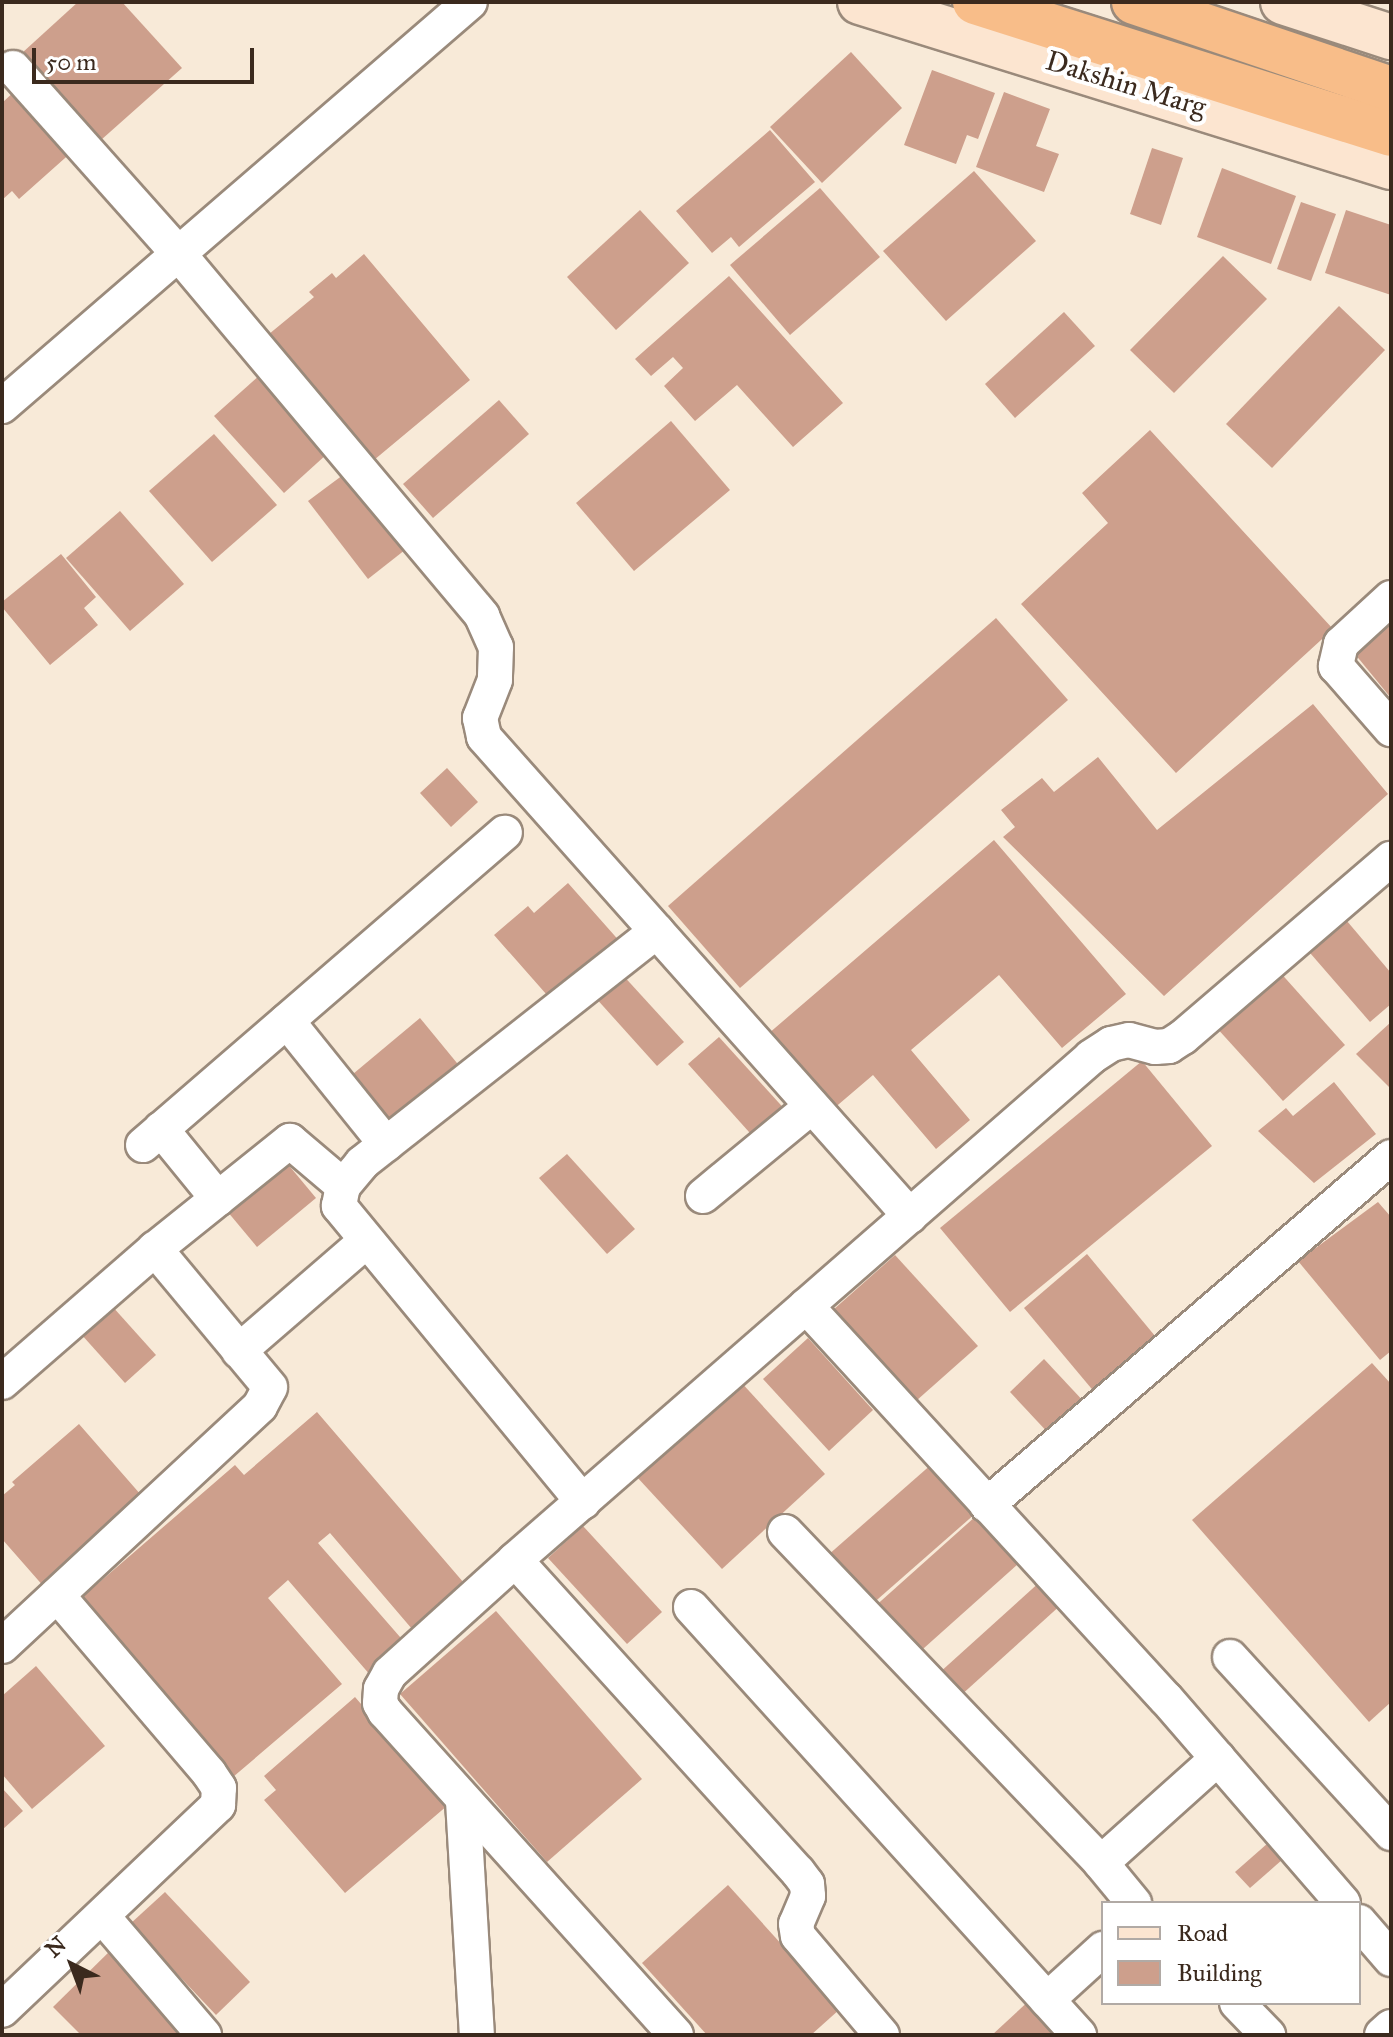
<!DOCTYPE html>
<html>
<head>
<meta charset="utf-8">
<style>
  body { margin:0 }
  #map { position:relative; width:1393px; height:2037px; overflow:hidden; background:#f8ead8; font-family:"IM FELL Great Primer",serif }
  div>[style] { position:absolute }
  .building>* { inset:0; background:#cd9f8c }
  .roads { filter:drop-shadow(2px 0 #9a8a7b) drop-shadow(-2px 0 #9a8a7b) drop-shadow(0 2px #9a8a7b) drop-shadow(0 -2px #9a8a7b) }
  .street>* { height:34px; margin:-17px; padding:0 17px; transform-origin:17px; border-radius:17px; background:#fff }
  .secondary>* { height:44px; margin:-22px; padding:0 22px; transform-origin:22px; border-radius:22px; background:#fce5d0 }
  .highway>* { height:44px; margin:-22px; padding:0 22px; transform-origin:22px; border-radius:22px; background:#f8bd89 }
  span { translate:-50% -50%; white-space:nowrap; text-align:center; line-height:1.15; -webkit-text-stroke:8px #fff; paint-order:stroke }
  .street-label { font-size:28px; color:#3b2a1e }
  .frame { position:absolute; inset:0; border:4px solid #3b2a1e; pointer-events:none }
  .legend { position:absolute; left:1101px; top:1901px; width:260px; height:104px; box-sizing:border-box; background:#fff; border:2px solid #b1aaa5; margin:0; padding:10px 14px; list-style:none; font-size:24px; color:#3b2a1e }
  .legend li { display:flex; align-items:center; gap:16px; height:40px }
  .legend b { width:40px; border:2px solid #b1aaa5 }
  .north { position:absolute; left:32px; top:1925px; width:80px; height:80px; -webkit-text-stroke:6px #fff; paint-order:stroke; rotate:318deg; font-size:22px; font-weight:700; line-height:32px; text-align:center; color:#3b2a1e }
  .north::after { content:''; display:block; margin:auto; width:28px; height:36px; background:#3b2a1e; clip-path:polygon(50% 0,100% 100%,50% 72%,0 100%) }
  .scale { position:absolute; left:32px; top:48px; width:222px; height:36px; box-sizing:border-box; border:4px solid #3b2a1e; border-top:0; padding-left:10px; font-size:24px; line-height:28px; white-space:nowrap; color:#3b2a1e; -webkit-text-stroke:6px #fff; paint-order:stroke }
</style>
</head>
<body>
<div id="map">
  <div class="building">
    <div style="clip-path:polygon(78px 2px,122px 2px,182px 68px,101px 140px,22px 53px)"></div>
    <div style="clip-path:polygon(851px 52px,902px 108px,822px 183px,770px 127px)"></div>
    <div style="clip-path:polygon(932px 70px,995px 93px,978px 139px,967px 135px,956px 164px,904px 145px)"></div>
    <div style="clip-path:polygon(18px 88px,74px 150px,19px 199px,12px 191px,2px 200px,2px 103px)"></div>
    <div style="clip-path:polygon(1004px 92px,1050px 109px,1036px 146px,1059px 154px,1044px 192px,976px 167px)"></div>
    <div style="clip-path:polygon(770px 130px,815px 182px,739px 247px,731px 237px,712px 253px,676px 211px)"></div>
    <div style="clip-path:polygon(1152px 148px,1183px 158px,1161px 225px,1130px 214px)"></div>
    <div style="clip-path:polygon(1222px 168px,1296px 196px,1271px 264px,1197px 237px)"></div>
    <div style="clip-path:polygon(974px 171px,1036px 241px,946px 321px,883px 251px)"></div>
    <div style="clip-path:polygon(820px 188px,880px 257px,790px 335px,730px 265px)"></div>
    <div style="clip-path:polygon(1301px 202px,1336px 214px,1311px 281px,1277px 269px)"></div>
    <div style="clip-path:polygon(640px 210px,689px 263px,616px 330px,567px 277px)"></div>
    <div style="clip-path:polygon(1346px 210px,1391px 225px,1391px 295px,1325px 273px)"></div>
    <div style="clip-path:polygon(364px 254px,470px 380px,374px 460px,295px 366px,263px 339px,314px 297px,309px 292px,332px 273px,336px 278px)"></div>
    <div style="clip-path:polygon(1223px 256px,1267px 299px,1174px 393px,1130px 350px)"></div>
    <div style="clip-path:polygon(729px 276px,843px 403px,793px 447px,737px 385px,695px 421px,664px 386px,683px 368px,673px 357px,651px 376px,635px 359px)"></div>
    <div style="clip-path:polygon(1339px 306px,1385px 350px,1272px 468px,1226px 424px)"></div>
    <div style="clip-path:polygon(1064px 312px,1095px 346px,1015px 418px,985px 384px)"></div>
    <div style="clip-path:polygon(269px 367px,338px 444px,284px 493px,214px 416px)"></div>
    <div style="clip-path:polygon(499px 400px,529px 434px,433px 518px,403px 484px)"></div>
    <div style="clip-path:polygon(671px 421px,730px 490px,634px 571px,576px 503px)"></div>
    <div style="clip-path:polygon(1150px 430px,1333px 629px,1176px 773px,1021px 604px,1108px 523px,1082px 493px)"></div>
    <div style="clip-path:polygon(214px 434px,277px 505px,212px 562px,149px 491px)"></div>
    <div style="clip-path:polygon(351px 469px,410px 546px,368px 579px,308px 501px)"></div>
    <div style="clip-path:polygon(120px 511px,184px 584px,130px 631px,66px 558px)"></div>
    <div style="clip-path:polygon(61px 554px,96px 597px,84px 608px,98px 625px,50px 665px,2px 607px,2px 602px)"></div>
    <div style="clip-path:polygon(1391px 615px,1391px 698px,1350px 648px)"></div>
    <div style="clip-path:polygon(996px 618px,1068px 700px,740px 988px,668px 906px)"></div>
    <div style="clip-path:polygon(1313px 704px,1388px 794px,1164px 996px,1003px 837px,1015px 827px,1001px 810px,1042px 778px,1054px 792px,1098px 757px,1157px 830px)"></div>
    <div style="clip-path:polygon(447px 768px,478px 802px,451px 827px,420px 793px)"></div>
    <div style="clip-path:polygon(994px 840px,1126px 994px,1062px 1048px,999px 975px,911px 1050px,970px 1120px,936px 1149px,873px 1075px,832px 1110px,768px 1034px)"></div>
    <div style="clip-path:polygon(568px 883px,622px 944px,554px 1003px,494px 935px,528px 906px,534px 913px)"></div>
    <div style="clip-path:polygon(1341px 914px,1391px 973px,1391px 1004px,1370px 1022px,1304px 946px)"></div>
    <div style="clip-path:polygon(1278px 970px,1345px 1045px,1283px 1101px,1215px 1026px)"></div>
    <div style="clip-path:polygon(620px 972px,684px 1042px,657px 1066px,594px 996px)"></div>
    <div style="clip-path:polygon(420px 1018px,466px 1074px,393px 1135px,347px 1079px)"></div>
    <div style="clip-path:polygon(1391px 1022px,1391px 1089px,1356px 1054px)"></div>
    <div style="clip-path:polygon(719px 1037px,789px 1114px,758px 1142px,688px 1064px)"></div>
    <div style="clip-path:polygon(1142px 1061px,1212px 1146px,1010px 1312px,940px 1228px)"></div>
    <div style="clip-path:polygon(1334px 1082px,1376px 1134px,1314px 1183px,1258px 1131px,1286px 1108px,1293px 1116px)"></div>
    <div style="clip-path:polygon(567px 1154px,635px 1229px,607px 1254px,539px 1178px)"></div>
    <div style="clip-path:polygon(281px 1156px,316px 1198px,257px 1247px,222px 1205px)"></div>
    <div style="clip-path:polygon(1378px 1202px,1391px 1217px,1391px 1351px,1380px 1360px,1298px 1261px)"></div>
    <div style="clip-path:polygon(1087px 1254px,1165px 1348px,1101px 1400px,1024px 1308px)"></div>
    <div style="clip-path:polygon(895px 1255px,978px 1346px,916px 1401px,833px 1310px)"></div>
    <div style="clip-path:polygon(103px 1296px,156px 1355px,125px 1383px,72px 1324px)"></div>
    <div style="clip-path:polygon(808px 1338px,873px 1410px,829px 1451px,763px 1379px)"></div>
    <div style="clip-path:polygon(1044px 1359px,1086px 1404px,1051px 1436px,1010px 1392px)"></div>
    <div style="clip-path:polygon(1372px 1363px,1391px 1384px,1391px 1702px,1369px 1722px,1192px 1520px)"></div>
    <div style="clip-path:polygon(739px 1380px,825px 1474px,722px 1569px,636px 1476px)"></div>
    <div style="clip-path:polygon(317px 1412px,470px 1590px,418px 1636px,330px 1533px,318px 1543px,407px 1645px,371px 1676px,288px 1580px,268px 1598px,342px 1684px,233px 1777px,80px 1599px,235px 1465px,244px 1475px)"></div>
    <div style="clip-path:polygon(79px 1424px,148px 1503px,45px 1588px,2px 1539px,2px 1496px,15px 1485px,12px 1482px)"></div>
    <div style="clip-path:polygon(933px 1463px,976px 1513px,870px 1606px,827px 1556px)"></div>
    <div style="clip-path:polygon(976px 1516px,1018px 1564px,914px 1657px,872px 1609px)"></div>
    <div style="clip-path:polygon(583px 1526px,662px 1612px,627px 1644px,548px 1558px)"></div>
    <div style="clip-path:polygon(1042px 1580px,1063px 1603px,959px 1697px,938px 1674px)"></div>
    <div style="clip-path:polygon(496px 1611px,642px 1779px,547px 1862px,400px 1694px)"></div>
    <div style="clip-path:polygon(36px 1666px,105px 1746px,32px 1809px,2px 1774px,2px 1696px)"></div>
    <div style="clip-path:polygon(355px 1697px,448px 1805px,345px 1893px,264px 1800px,276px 1790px,264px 1776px)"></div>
    <div style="clip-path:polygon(2px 1788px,23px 1811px,2px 1830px)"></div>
    <div style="clip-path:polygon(1268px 1843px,1283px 1859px,1250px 1888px,1235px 1872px)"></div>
    <div style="clip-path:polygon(728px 1885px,840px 2009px,811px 2035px,707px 2035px,642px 1963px)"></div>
    <div style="clip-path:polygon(165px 1892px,250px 1982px,216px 2015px,130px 1924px)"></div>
    <div style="clip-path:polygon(113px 1948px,200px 2035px,81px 2035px,53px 2007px)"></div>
    <div style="clip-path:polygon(1032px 1998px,1065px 2035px,992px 2035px)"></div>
  </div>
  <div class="roads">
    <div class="street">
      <div style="left:13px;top:68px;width:246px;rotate:48.3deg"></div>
      <div style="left:177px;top:252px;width:475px;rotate:50deg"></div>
      <div style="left:482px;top:616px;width:34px;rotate:66deg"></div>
      <div style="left:496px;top:647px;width:33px;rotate:92deg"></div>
      <div style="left:495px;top:680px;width:41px;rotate:111.5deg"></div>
      <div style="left:480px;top:718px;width:19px;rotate:78deg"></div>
      <div style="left:484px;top:737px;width:641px;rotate:48.35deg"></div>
      <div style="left:2px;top:406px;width:618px;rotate:-40.8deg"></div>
      <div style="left:1391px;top:598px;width:68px;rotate:137.4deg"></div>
      <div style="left:1341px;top:644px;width:23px;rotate:103deg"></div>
      <div style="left:1336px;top:666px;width:84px;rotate:48.9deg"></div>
      <div style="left:287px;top:1021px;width:158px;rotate:51.2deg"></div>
      <div style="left:161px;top:1129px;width:90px;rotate:50.8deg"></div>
      <div style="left:143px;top:1145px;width:478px;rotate:-40.8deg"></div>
      <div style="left:703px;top:1196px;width:141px;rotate:-39.5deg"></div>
      <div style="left:239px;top:1351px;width:167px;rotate:-40.9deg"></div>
      <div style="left:2px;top:1382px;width:203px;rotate:-41deg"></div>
      <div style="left:155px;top:1249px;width:173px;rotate:-38.7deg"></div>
      <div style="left:290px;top:1141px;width:70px;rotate:40.3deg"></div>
      <div style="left:583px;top:1502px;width:384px;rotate:-129.5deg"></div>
      <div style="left:339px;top:1206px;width:20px;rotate:-79deg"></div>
      <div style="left:343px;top:1186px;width:30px;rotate:-50deg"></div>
      <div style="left:362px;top:1163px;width:375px;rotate:-38.2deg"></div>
      <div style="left:987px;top:1505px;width:533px;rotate:-40.74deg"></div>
      <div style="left:785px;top:1532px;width:458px;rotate:46.3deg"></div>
      <div style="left:1101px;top:1863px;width:52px;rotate:50.5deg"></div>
      <div style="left:515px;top:1560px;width:421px;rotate:47.8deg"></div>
      <div style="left:798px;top:1872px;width:15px;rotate:53deg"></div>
      <div style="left:807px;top:1884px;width:12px;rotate:85deg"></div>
      <div style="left:808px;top:1896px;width:30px;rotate:113deg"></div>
      <div style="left:796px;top:1924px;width:12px;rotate:81deg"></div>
      <div style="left:798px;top:1936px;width:130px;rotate:49.7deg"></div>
      <div style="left:691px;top:1607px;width:578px;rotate:47.81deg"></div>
      <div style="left:2px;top:1646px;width:352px;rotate:-42.9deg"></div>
      <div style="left:260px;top:1406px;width:21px;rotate:-62deg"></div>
      <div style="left:270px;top:1387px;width:180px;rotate:-129.8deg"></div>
      <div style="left:1230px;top:1657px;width:239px;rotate:47.5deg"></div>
      <div style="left:463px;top:1801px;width:234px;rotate:86.6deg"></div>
      <div style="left:1101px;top:1863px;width:157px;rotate:-41.9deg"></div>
      <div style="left:1343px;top:1903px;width:270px;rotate:-130.9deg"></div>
      <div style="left:1166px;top:1699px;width:533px;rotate:-132.49deg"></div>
      <div style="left:806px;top:1306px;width:378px;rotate:-41.1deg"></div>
      <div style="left:1091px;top:1057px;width:24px;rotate:-33deg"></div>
      <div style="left:1111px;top:1044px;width:18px;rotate:-13deg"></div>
      <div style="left:1129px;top:1040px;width:27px;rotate:15deg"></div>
      <div style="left:1155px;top:1047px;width:14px;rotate:-4deg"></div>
      <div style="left:1169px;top:1046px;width:17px;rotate:-33deg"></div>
      <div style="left:1183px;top:1037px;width:274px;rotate:-40.6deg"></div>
      <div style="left:102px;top:1916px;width:157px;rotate:49.4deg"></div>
      <div style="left:1359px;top:1922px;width:49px;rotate:49.1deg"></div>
      <div style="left:1047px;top:2000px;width:76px;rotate:-42.3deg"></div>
      <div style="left:1237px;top:2003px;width:45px;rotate:45.9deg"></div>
      <div style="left:2px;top:2010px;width:298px;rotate:-43.5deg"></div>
      <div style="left:218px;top:1805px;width:17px;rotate:-87deg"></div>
      <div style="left:219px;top:1788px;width:18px;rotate:-124deg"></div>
      <div style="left:209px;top:1773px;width:234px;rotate:-130.5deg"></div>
      <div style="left:676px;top:2035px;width:435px;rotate:-132deg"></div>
      <div style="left:385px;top:1712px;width:10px;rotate:-119deg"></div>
      <div style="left:380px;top:1703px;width:14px;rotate:-86deg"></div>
      <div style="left:381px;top:1689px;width:18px;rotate:-61deg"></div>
      <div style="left:390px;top:1673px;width:169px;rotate:-42.1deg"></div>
      <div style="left:515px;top:1560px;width:386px;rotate:-41.1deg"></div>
      <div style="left:1382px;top:2035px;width:12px;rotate:-42deg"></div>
    </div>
    <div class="secondary">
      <div style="left:860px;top:2px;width:556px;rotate:17.26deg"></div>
      <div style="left:1283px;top:2px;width:114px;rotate:18deg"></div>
    </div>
    <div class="highway">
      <div style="left:975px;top:2px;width:436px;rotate:17.6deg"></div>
      <div style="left:1134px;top:2px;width:271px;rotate:18.7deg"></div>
    </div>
  </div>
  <div class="street-label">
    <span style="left:1126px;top:84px;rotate:17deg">Dakshin Marg</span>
  </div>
  <div class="frame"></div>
  <ul class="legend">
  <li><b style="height:10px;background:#fce5d0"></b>Road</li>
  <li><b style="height:22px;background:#cd9f8c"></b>Building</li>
  </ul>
  <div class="north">N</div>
  <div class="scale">50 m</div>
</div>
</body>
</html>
